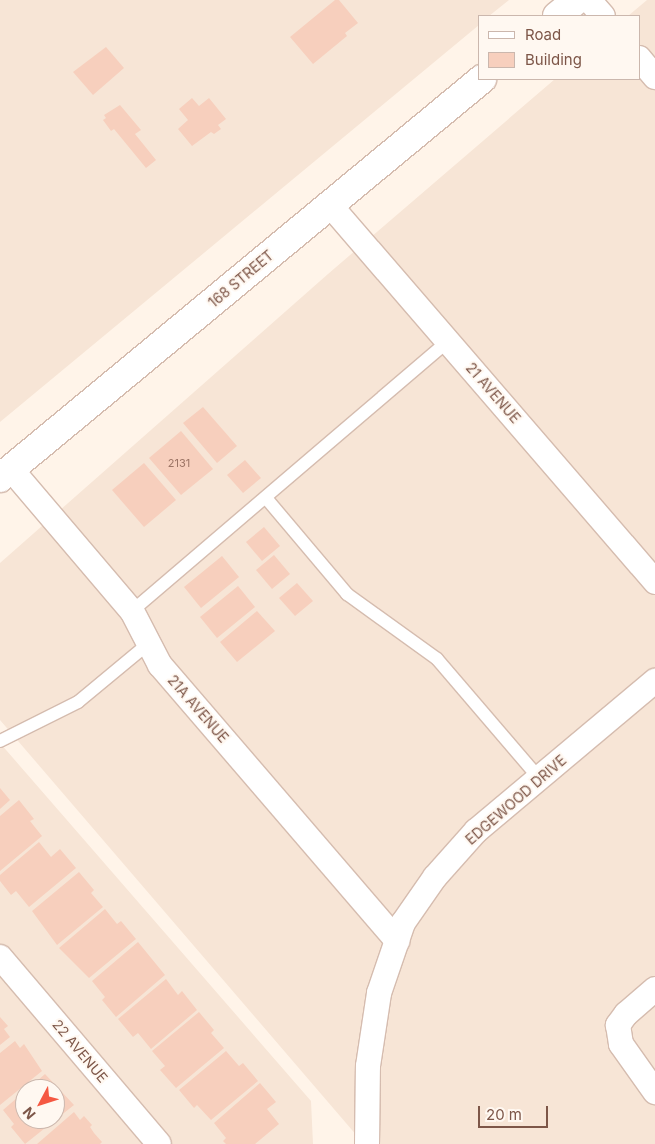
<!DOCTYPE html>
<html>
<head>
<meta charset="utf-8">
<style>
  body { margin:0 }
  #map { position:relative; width:655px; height:1144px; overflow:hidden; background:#fff4e9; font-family:Inter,sans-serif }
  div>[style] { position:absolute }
  .residential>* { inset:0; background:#f7e5d6 }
  .building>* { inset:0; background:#f7cfbd }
  .roads { filter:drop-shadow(1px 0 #d5bcaf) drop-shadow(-1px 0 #d5bcaf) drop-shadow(0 1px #d5bcaf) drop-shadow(0 -1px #d5bcaf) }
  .service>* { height:12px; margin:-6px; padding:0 6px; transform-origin:6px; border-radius:6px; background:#fff }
  .minor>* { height:24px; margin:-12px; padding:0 12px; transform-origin:12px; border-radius:12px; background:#fff }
  .secondary>* { height:28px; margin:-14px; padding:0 14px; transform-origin:14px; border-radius:14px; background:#fff }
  span { translate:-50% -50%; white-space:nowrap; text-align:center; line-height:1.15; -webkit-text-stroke:4px #fff8f1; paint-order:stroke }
  .number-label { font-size:11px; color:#9c7465 }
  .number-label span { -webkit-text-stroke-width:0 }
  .street-label { font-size:14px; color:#7d5648 }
  .legend { position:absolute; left:478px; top:15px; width:162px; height:65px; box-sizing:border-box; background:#fff8f1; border:1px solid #cbb7ad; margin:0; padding:6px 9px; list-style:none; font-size:15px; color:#7d5648 }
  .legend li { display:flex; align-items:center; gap:10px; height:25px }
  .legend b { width:25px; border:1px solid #cbb7ad }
  .north { position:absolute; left:15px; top:1079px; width:50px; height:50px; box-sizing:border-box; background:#fff8f1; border:1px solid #cbb7ad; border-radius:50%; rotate:230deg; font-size:14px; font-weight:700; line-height:20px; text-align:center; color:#7d5648 }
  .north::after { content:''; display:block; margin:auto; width:18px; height:22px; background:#f55842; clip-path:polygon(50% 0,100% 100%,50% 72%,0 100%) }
  .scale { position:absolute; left:478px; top:1106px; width:70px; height:22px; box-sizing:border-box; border:2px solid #7d5648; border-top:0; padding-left:6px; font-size:15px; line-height:18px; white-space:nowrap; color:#7d5648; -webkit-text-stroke:4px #fff8f1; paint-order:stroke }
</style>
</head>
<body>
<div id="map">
  <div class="residential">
    <div style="clip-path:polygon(0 0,509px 0,489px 16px,479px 16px,479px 25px,0 422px)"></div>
    <div style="clip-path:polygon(647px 0,655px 0,655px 1144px,364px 1144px,0 720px,0 563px,328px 274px,555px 79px,639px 79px,639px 16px,628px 16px)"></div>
    <div style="clip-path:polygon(evenodd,0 743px,311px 1101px,313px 1144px,0 1144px,0 743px,25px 1089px,55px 1089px,55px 1119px,25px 1119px,25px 1089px)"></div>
  </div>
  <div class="building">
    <div style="clip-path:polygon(335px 0,339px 0,358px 23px,345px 33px,347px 36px,313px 64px,290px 37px)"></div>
    <div style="clip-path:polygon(106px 47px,124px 68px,93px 95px,73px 72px)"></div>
    <div style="clip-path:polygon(192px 98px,199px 106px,209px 98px,226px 119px,218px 125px,221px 129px,214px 134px,211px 132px,192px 146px,178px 129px,188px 120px,179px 109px)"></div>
    <div style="clip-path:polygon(120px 105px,141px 130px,135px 134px,156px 160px,146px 168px,114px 129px,111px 131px,103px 120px,106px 118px,104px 115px)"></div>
    <div style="clip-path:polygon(203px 407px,237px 446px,217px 463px,183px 423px)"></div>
    <div style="clip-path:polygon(181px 431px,213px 469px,181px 495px,149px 458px)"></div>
    <div style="clip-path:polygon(245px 460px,261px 478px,243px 493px,227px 475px)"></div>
    <div style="clip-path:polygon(144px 463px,176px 500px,144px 527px,112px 490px)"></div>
    <div style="clip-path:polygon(264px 527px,280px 546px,262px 561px,246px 542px)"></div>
    <div style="clip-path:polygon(274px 555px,290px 574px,272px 589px,256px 570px)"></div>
    <div style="clip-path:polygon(222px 556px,239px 577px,201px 608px,184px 587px)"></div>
    <div style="clip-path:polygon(297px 583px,313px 601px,295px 616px,279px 598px)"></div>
    <div style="clip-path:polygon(238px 586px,255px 607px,217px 638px,200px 617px)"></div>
    <div style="clip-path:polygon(257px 611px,275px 631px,237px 662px,220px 642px)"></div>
    <div style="clip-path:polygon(0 788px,10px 800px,0 809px)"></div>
    <div style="clip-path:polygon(19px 800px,34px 819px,30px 821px,42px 836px,0 871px,0 816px)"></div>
    <div style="clip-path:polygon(39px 842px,51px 857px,60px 849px,76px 868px,29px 907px,16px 891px,11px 895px,0 881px,0 875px)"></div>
    <div style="clip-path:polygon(79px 872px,94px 890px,91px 893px,103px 907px,57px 945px,32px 911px)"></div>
    <div style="clip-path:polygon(105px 909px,117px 924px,121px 921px,136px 939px,89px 978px,59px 948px)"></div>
    <div style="clip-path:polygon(138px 942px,165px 975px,116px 1017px,102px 1000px,105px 997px,92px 981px)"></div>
    <div style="clip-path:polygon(166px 979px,178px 995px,182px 991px,197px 1010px,151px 1049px,138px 1033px,133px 1037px,118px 1019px)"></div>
    <div style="clip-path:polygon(199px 1012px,214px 1030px,211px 1033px,224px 1048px,176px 1088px,160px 1070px,165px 1066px,152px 1051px)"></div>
    <div style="clip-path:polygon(0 1017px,8px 1026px,4px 1029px,10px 1037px,0 1045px)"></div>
    <div style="clip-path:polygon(15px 1041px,20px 1048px,24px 1044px,42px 1071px,0 1105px,0 1053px)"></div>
    <div style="clip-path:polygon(226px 1051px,239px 1066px,243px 1063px,258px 1081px,211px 1120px,197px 1105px,194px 1108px,179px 1090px)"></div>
    <div style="clip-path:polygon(45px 1074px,74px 1105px,25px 1144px,11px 1127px,14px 1124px,3px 1110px,25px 1091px,25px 1119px,55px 1119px,55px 1089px,28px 1089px)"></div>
    <div style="clip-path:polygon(260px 1083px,276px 1102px,267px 1109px,279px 1124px,255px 1144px,226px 1144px,223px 1141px,226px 1138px,214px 1123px)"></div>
    <div style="clip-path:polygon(74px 1112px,80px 1120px,84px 1116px,92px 1125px,90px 1127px,94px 1133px,102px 1142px,100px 1144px,37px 1144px)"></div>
  </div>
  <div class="roads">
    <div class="service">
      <div style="left:266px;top:498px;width:126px;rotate:49.8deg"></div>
      <div style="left:347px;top:594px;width:111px;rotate:35.8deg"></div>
      <div style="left:437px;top:659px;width:157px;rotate:49.4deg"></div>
      <div style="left:132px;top:611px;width:416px;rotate:-40.5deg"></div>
      <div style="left:0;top:741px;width:87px;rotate:-26.6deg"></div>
      <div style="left:78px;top:702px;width:91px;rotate:-39.6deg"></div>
    </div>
    <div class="minor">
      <div style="left:589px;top:0;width:21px;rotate:49deg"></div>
      <div style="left:639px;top:58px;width:25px;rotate:50deg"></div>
      <div style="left:330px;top:205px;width:498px;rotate:49.2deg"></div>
      <div style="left:11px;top:469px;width:187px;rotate:49.6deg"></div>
      <div style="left:132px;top:611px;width:61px;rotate:62.6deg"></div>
      <div style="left:160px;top:665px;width:364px;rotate:49.3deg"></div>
      <div style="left:0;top:957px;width:245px;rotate:49.6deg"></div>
      <div style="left:655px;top:989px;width:38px;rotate:139deg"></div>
      <div style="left:626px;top:1014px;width:14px;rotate:126deg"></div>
      <div style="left:618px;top:1025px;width:19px;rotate:81deg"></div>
      <div style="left:621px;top:1044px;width:59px;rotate:54.7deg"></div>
      <div style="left:367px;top:1144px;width:78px;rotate:-89.3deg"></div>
      <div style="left:368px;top:1066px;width:74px;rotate:-81.4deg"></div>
      <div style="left:379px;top:993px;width:74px;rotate:-71.1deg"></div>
      <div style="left:403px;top:923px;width:56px;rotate:-55.2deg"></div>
      <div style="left:435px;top:877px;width:62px;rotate:-48.3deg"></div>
      <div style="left:476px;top:831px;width:234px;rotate:-40deg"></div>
    </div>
    <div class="secondary">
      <div style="left:557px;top:16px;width:26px;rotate:-39deg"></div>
      <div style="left:0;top:478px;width:626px;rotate:-39.62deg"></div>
    </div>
  </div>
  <div class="number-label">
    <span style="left:179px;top:463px">2131</span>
  </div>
  <div class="street-label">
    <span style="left:241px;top:279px;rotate:-40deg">168 STREET</span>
    <span style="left:493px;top:393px;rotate:49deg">21 AVENUE</span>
    <span style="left:198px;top:709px;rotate:49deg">21A AVENUE</span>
    <span style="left:516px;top:800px;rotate:-41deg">EDGEWOOD DRIVE</span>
    <span style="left:80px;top:1051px;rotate:50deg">22 AVENUE</span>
  </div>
  <ul class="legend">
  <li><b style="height:6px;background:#fff"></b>Road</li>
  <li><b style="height:14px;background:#f7cfbd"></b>Building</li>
  </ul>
  <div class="north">N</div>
  <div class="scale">20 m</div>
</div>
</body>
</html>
